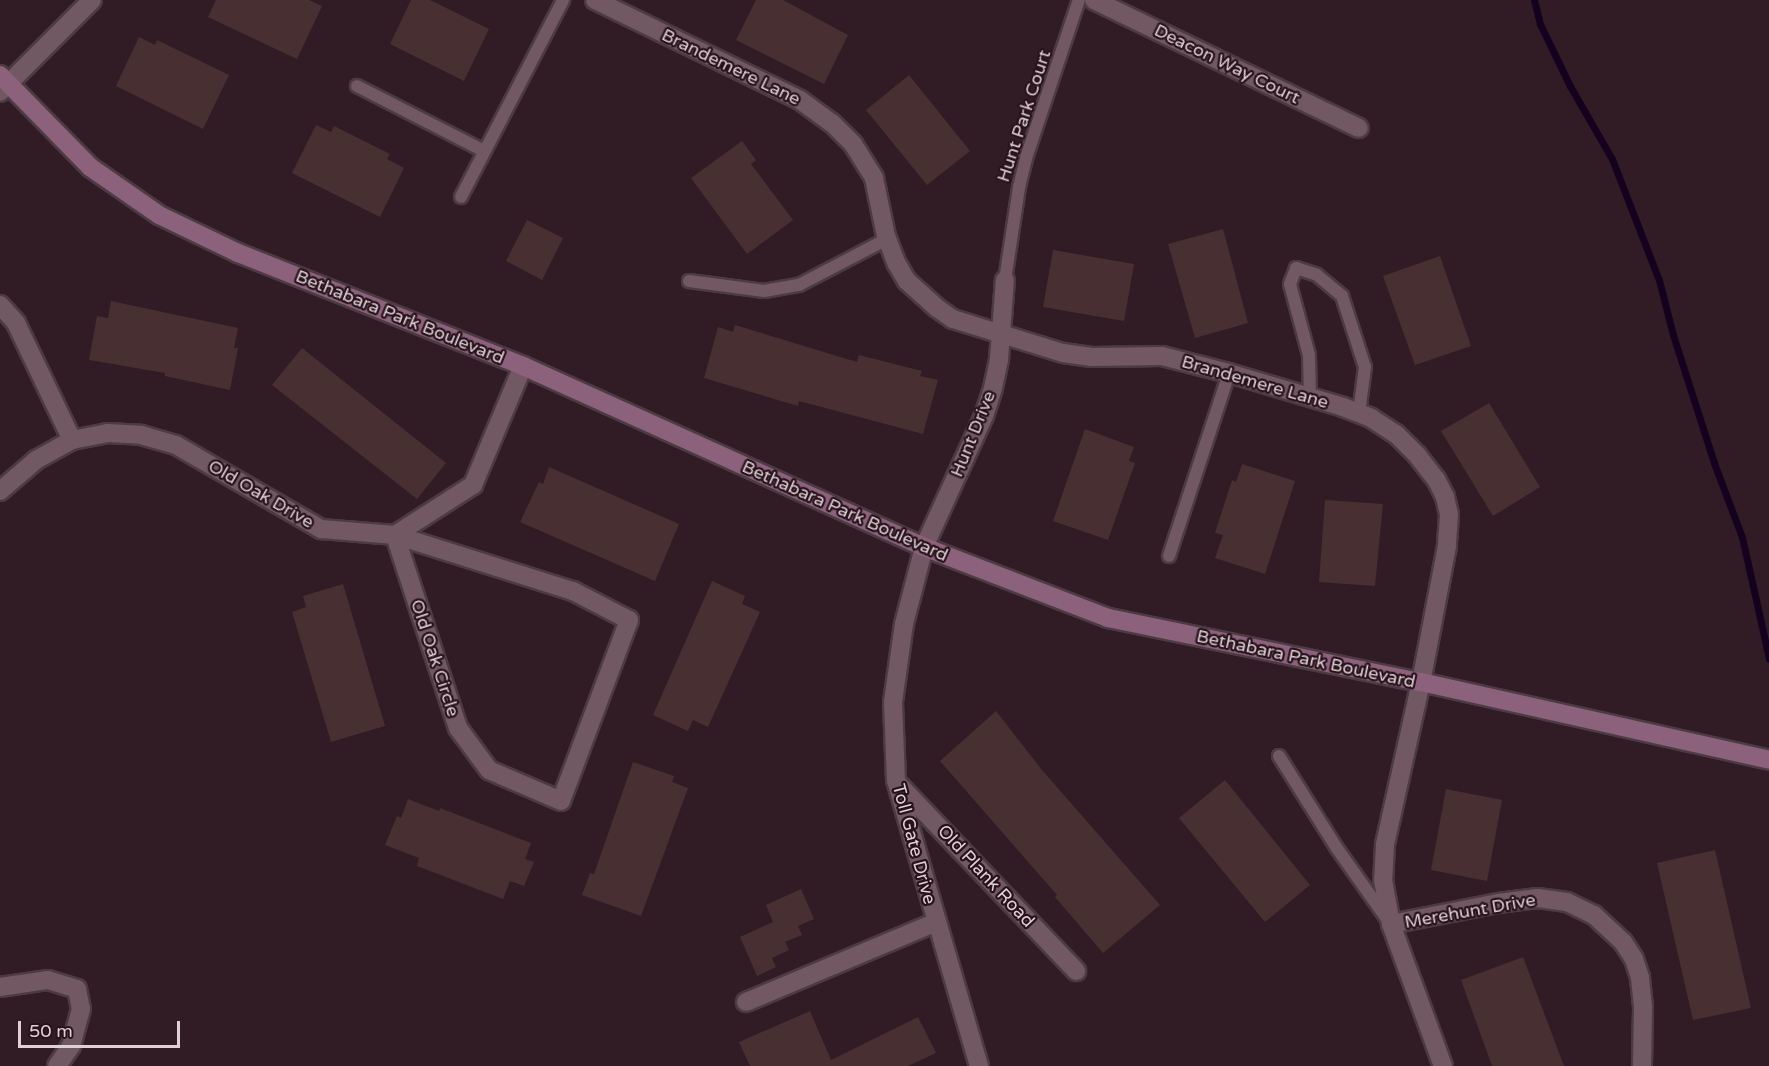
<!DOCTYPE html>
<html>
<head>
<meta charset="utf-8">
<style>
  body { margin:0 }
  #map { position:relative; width:1769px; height:1066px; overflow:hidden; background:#311c25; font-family:"Varela Round",sans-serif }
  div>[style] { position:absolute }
  .stream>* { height:7px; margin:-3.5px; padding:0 3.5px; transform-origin:3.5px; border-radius:3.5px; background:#160020 }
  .building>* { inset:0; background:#482f32 }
  .roads { filter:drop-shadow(2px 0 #4c3b42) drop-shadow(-2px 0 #4c3b42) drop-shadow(0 2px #4c3b42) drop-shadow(0 -2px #4c3b42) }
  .lane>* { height:12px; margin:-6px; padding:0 6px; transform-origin:6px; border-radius:6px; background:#725862 }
  .street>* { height:18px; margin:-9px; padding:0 9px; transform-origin:9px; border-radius:9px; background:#725862 }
  .secondary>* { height:18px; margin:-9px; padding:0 9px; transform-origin:9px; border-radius:9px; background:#8c617c }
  span { translate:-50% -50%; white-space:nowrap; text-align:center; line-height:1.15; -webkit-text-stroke:4.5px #27121b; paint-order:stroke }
  .street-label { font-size:18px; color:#dfd0d5 }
  .scale { position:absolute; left:18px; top:1021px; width:162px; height:27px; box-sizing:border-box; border:3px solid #dfd0d5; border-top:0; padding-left:8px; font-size:18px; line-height:21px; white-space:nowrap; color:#dfd0d5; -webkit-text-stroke:4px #27121b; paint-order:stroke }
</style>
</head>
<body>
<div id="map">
  <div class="stream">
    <div style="left:1534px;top:0;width:25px;rotate:76deg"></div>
    <div style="left:1540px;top:24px;width:69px;rotate:64.2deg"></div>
    <div style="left:1570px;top:86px;width:84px;rotate:60.1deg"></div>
    <div style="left:1612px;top:159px;width:130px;rotate:68.8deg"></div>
    <div style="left:1659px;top:280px;width:57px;rotate:75.7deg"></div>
    <div style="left:1673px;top:335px;width:134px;rotate:72.2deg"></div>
    <div style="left:1714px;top:463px;width:79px;rotate:69.3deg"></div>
    <div style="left:1742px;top:537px;width:125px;rotate:77.5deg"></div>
  </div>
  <div class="building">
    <div style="clip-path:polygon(216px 0,309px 0,322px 6px,297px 59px,208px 17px)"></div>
    <div style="clip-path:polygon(411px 0,430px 0,489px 29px,464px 81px,390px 44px)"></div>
    <div style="clip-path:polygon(756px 0,783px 0,848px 35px,824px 84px,736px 40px)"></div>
    <div style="clip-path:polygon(139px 37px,155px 45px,157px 40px,229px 75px,203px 129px,116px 86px)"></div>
    <div style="clip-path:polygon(909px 75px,970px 151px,927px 185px,866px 110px)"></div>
    <div style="clip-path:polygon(316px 125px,331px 132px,334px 126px,390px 154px,387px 159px,404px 168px,380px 217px,292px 173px)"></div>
    <div style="clip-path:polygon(742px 141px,756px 160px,751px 164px,793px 220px,747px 254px,691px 178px)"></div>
    <div style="clip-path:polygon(527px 220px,563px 238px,542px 280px,506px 261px)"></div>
    <div style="clip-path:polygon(1223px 229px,1248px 323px,1195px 338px,1168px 244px)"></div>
    <div style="clip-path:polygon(1053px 250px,1134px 264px,1124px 321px,1043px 307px)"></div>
    <div style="clip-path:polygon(1440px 256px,1471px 346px,1415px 365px,1383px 276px)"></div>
    <div style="clip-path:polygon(111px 301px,238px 328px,234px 348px,238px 348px,230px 390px,165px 376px,165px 373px,89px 360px,97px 316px,108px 318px)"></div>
    <div style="clip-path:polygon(735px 325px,857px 362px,859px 355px,922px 371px,920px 376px,938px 380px,923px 434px,799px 401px,798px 406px,704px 378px,718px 327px,733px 332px)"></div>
    <div style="clip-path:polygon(302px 348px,446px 463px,417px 499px,272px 385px)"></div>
    <div style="clip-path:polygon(1489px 403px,1540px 487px,1493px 516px,1441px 431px)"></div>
    <div style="clip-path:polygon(1085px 429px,1134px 447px,1129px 461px,1135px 463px,1108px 540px,1053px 521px)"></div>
    <div style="clip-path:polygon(1242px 464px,1295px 481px,1265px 574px,1215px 558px,1223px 535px,1215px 533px,1232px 480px,1236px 482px)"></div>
    <div style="clip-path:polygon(549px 467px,679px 524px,655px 581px,520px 522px,539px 482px,543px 484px)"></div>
    <div style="clip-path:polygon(1325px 500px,1383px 504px,1375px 586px,1319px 582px)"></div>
    <div style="clip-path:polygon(712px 581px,745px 596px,742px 604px,760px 612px,708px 727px,693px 720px,688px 731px,653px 715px)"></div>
    <div style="clip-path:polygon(343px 584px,385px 726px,331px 742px,292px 612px,306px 607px,303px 596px)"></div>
    <div style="clip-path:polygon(996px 711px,1042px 770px,1160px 905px,1103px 953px,1055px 897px,1057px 895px,940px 761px)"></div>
    <div style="clip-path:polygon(633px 762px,674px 776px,672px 782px,688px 788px,641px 916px,582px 895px,590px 873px,594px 874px)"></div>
    <div style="clip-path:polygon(1225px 780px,1310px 885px,1265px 922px,1179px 818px)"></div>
    <div style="clip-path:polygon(1446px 789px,1502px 800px,1487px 881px,1431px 870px)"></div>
    <div style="clip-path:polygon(408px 799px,439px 811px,440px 808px,531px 843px,525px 859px,534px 862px,524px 886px,510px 881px,503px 899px,417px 866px,419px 858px,385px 845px,397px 816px,401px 818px)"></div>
    <div style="clip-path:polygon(1715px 850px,1751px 1008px,1693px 1020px,1657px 863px)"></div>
    <div style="clip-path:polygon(801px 889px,814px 919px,798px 926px,802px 935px,785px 942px,789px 950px,772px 958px,776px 967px,757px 976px,740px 937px,773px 922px,766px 905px)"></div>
    <div style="clip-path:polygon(1523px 957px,1555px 1042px,1564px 1066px,1492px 1066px,1461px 980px)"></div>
    <div style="clip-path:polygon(810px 1011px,831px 1060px,918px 1017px,936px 1053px,908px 1066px,750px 1066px,739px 1042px)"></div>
  </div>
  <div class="roads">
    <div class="lane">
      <div style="left:357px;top:86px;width:143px;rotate:27.1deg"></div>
      <div style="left:461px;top:197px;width:222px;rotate:-62.6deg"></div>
      <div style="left:1005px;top:280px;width:94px;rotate:-81.4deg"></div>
      <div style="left:1019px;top:187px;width:30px;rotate:-76deg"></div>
      <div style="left:1026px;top:158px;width:167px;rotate:-71.5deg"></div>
      <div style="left:689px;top:281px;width:76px;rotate:7.6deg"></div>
      <div style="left:764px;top:291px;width:36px;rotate:-10deg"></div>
      <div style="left:799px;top:285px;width:99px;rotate:-27.6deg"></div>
      <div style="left:1310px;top:397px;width:42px;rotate:-91.4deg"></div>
      <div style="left:1309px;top:355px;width:73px;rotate:-105deg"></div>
      <div style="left:1290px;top:284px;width:17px;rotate:-69deg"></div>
      <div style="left:1296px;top:268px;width:22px;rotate:18deg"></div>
      <div style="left:1317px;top:275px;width:33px;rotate:40deg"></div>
      <div style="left:1342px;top:296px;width:75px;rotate:72.1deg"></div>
      <div style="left:1365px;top:367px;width:46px;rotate:97.4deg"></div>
      <div style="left:1169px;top:556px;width:193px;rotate:-71.8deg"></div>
      <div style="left:1279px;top:756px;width:107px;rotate:57.9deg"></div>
      <div style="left:1336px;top:847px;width:88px;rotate:54.7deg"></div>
    </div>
    <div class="street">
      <div style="left:595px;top:0;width:228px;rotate:26deg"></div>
      <div style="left:800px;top:100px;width:39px;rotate:36deg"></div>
      <div style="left:832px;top:123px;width:30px;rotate:45deg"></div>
      <div style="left:853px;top:144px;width:40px;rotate:58deg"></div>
      <div style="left:874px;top:178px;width:59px;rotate:78.3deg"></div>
      <div style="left:886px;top:236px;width:30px;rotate:69deg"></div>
      <div style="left:897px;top:264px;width:20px;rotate:60deg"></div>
      <div style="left:907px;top:281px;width:40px;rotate:42deg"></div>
      <div style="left:937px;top:308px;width:19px;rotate:35deg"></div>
      <div style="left:953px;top:319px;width:115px;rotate:17.2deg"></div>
      <div style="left:1063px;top:353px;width:29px;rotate:8deg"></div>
      <div style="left:1092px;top:357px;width:70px;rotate:-0.8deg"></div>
      <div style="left:1162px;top:356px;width:69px;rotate:14.2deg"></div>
      <div style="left:1229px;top:373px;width:119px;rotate:16.6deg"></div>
      <div style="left:1343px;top:407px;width:30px;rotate:21deg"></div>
      <div style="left:1371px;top:418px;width:30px;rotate:33deg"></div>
      <div style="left:1396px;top:434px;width:30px;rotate:45deg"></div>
      <div style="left:1417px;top:455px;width:31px;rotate:52deg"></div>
      <div style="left:1436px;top:479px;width:20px;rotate:63deg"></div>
      <div style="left:1445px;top:497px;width:18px;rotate:77deg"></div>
      <div style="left:1449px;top:515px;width:31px;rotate:94deg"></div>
      <div style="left:1447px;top:546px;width:138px;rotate:100.8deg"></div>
      <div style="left:1421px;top:682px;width:167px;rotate:102.5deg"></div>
      <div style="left:1385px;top:845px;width:35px;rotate:93deg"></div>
      <div style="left:1383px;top:880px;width:45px;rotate:79.7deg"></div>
      <div style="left:1391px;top:924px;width:151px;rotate:69.9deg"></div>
      <div style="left:1094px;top:0;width:294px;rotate:25.8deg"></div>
      <div style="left:0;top:92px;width:130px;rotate:-45deg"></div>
      <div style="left:0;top:305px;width:24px;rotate:48deg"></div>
      <div style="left:16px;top:323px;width:130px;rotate:64.4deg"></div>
      <div style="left:0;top:491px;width:48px;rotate:-40.7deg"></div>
      <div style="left:36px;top:460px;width:41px;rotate:-29.1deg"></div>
      <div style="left:72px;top:440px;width:36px;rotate:-11deg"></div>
      <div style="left:107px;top:433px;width:34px;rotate:3deg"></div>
      <div style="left:141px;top:435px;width:36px;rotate:16deg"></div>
      <div style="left:176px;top:445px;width:168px;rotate:30.1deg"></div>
      <div style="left:321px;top:529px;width:74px;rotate:4.6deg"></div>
      <div style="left:395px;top:535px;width:93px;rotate:-32.7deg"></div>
      <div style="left:473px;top:485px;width:129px;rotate:-67.2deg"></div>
      <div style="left:395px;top:535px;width:187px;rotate:17.5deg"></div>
      <div style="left:573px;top:591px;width:63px;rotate:27.4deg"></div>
      <div style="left:629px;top:620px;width:193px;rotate:110.6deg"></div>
      <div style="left:561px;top:801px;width:78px;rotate:-156.7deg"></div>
      <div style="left:489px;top:770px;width:52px;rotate:-126.4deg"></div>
      <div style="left:458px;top:728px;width:203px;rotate:-108.1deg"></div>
      <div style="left:899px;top:785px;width:257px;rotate:46.4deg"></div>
      <div style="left:1391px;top:924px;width:109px;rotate:-11.1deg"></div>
      <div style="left:1498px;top:903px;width:40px;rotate:-7.1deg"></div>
      <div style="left:1538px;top:898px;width:29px;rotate:8deg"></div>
      <div style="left:1567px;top:902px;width:30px;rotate:26deg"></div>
      <div style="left:1594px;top:915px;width:40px;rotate:43deg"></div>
      <div style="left:1623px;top:942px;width:20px;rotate:57deg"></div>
      <div style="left:1634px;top:959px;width:20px;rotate:72deg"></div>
      <div style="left:1640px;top:978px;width:30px;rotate:84deg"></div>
      <div style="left:1643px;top:1008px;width:58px;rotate:91deg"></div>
      <div style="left:0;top:987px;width:49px;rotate:-8.3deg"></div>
      <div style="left:48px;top:980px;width:30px;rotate:17deg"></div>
      <div style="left:77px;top:989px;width:20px;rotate:79deg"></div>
      <div style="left:81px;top:1009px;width:38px;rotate:105deg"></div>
      <div style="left:71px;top:1046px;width:24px;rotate:125deg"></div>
      <div style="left:746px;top:1002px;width:206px;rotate:-22.8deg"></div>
      <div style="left:979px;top:1066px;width:297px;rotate:-106.2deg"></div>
      <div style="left:896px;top:781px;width:79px;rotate:-92.2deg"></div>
      <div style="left:893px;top:702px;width:79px;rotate:-82deg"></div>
      <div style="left:904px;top:624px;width:80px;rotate:-75.4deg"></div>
      <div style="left:924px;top:547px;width:144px;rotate:-65.4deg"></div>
      <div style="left:984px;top:416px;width:29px;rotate:-72deg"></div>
      <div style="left:993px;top:388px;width:30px;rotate:-78deg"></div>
      <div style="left:999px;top:359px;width:79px;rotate:-85.7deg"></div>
    </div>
    <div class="secondary">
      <div style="left:0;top:75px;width:129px;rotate:45.6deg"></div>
      <div style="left:90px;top:167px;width:84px;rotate:34.8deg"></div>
      <div style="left:159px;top:215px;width:88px;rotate:25.7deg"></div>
      <div style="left:238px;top:253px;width:307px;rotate:21.6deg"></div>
      <div style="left:523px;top:366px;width:440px;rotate:24.3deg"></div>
      <div style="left:924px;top:547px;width:197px;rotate:21.1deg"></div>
      <div style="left:1108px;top:618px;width:319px;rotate:11.6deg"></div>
      <div style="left:1421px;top:682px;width:357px;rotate:12.6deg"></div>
    </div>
  </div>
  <div class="street-label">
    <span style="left:1227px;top:64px;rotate:26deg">Deacon Way Court</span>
    <span style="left:731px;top:67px;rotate:26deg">Brandemere Lane</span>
    <span style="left:1024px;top:116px;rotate:-72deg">Hunt Park Court</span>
    <span style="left:400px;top:317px;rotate:22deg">Bethabara Park Boulevard</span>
    <span style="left:1255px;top:382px;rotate:16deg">Brandemere Lane</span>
    <span style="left:973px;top:434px;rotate:-68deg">Hunt Drive</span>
    <span style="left:261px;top:494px;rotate:30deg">Old Oak Drive</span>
    <span style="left:845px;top:511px;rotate:24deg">Bethabara Park Boulevard</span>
    <span style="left:435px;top:658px;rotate:72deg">Old Oak Circle</span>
    <span style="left:1306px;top:659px;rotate:12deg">Bethabara Park Boulevard</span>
    <span style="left:914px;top:844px;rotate:75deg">Toll Gate Drive</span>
    <span style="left:986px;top:876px;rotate:47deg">Old Plank Road</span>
    <span style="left:1470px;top:911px;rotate:-10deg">Merehunt Drive</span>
  </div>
  <div class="scale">50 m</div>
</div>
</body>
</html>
